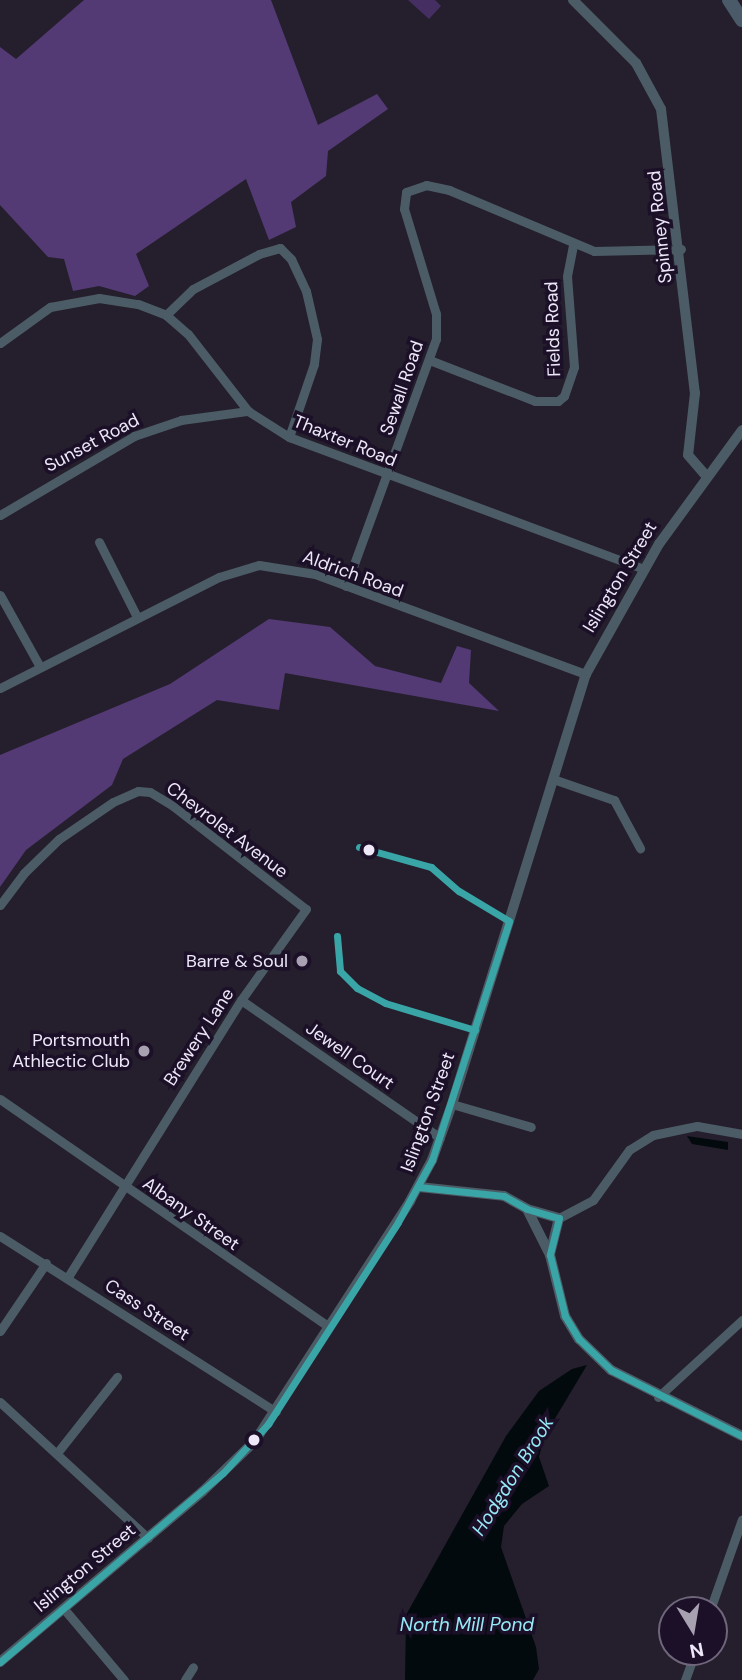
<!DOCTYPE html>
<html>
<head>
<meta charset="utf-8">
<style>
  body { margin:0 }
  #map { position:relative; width:742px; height:1680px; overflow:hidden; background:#251f2d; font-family:"DM Sans",sans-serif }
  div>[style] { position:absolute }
  .green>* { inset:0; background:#452f62 }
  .forest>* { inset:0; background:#533a74 }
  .water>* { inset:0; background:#030a0e }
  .minor>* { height:9px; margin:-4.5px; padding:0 4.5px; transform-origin:4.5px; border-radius:4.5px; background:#4b5c66 }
  .tertiary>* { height:10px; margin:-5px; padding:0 5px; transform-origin:5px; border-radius:5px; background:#4b5c66 }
  .primary>* { height:14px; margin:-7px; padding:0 7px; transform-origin:7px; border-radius:7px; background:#4a5a68 }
  .bus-1>* { height:7px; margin:-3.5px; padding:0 3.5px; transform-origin:3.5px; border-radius:3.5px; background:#3aa5a7 }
  .dots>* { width:19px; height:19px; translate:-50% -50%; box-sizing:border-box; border:4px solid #1b1028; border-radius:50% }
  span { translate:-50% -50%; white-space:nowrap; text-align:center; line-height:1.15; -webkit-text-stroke:7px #1b1028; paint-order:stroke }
  .street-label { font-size:18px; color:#ede7f8 }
  .poi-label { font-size:18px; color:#ede7f8 }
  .right { translate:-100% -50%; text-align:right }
  .water-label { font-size:19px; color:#97e9f7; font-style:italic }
  .north { position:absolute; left:658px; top:1596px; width:70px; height:70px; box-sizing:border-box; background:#1b1028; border:2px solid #6f667b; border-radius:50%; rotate:169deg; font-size:19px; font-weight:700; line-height:28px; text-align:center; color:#ede7f8 }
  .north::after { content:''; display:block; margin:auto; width:24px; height:32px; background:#a7a1b1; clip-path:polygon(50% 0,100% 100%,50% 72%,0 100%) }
</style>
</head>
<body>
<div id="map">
  <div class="green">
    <div style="clip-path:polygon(408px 0,435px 0,441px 6px,429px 19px)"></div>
  </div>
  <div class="forest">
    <div style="clip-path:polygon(84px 0,271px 0,318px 125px,377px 94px,388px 109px,328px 151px,326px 176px,291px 202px,296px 227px,269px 240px,246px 179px,136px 254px,149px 286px,135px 296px,99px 286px,73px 291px,64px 259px,48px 257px,0 205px,0 47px,16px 59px)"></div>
    <div style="clip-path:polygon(269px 619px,330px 627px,375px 666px,441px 683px,457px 646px,471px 650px,469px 683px,499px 711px,285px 673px,279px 710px,217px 700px,123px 759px,112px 785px,26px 850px,0 887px,0 755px,170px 684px)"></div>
  </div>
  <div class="water">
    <div style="clip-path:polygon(687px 1136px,728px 1142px,728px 1150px,692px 1144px)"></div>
    <div style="clip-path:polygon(587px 1365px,544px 1437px,539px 1457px,549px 1486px,522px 1504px,504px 1526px,501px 1547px,536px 1647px,539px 1669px,533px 1680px,405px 1680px,406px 1615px,506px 1436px,539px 1391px,572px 1369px)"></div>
  </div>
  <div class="minor">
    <div style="left:166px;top:315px;width:37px;rotate:-44deg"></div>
    <div style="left:193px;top:289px;width:75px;rotate:-27.9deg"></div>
    <div style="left:259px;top:254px;width:22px;rotate:-16deg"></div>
    <div style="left:280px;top:248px;width:16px;rotate:45deg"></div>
    <div style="left:291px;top:259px;width:35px;rotate:65deg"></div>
    <div style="left:306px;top:291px;width:49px;rotate:77.1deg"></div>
    <div style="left:317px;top:339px;width:25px;rotate:97deg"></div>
    <div style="left:314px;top:364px;width:77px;rotate:108.9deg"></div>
    <div style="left:0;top:343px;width:62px;rotate:-35.8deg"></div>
    <div style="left:50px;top:307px;width:50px;rotate:-10.4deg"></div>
    <div style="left:99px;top:298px;width:39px;rotate:9deg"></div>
    <div style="left:138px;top:304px;width:30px;rotate:21deg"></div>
    <div style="left:166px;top:315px;width:29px;rotate:41deg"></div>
    <div style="left:188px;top:334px;width:98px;rotate:52.1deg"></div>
    <div style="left:248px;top:411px;width:49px;rotate:32.4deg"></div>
    <div style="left:289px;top:437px;width:379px;rotate:20.4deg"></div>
    <div style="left:432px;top:361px;width:110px;rotate:21.2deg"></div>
    <div style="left:535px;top:401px;width:23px"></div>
    <div style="left:558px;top:401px;width:8px;rotate:-40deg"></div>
    <div style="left:564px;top:396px;width:31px;rotate:-71deg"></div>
    <div style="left:574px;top:367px;width:91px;rotate:-94.4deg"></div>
    <div style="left:567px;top:276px;width:33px;rotate:-79deg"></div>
    <div style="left:0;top:515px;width:156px;rotate:-30.5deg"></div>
    <div style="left:134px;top:436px;width:50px;rotate:-18.8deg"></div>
    <div style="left:181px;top:420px;width:68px;rotate:-7.7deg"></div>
    <div style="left:99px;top:542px;width:84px;rotate:63.1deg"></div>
    <div style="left:346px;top:586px;width:263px;rotate:-70deg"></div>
    <div style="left:436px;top:339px;width:25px;rotate:-90deg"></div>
    <div style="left:436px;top:314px;width:110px;rotate:-106.9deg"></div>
    <div style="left:404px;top:209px;width:17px;rotate:-83deg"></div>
    <div style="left:406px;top:192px;width:21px;rotate:-19deg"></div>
    <div style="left:426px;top:185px;width:24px;rotate:12deg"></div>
    <div style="left:449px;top:190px;width:157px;rotate:22.8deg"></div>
    <div style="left:594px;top:251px;width:87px;rotate:-1.3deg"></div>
    <div style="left:0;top:595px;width:82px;rotate:60.9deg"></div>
    <div style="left:0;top:688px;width:246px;rotate:-26.9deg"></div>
    <div style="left:219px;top:577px;width:42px;rotate:-16.7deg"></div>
    <div style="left:259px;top:565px;width:57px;rotate:9.1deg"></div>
    <div style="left:315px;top:574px;width:289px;rotate:20.3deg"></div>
    <div style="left:553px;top:779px;width:65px;rotate:19deg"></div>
    <div style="left:614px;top:800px;width:55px;rotate:61.6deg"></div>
    <div style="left:0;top:905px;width:40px;rotate:-53deg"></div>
    <div style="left:24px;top:873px;width:49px;rotate:-44.2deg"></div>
    <div style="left:59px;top:839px;width:65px;rotate:-34.4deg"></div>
    <div style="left:113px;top:802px;width:27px;rotate:-24deg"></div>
    <div style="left:138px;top:791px;width:12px;rotate:5deg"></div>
    <div style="left:150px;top:792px;width:27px;rotate:31deg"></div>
    <div style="left:173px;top:806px;width:168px;rotate:37.8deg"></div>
    <div style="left:306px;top:909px;width:112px;rotate:125.5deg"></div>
    <div style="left:241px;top:1000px;width:327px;rotate:122deg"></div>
    <div style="left:241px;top:1000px;width:242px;rotate:34.7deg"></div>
    <div style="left:0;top:1099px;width:400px;rotate:34.7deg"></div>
    <div style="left:452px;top:1104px;width:82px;rotate:16.2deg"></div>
    <div style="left:559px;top:1218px;width:38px;rotate:-28deg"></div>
    <div style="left:593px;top:1200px;width:62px;rotate:-54.2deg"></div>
    <div style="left:629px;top:1150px;width:28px;rotate:-32deg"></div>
    <div style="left:653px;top:1135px;width:45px;rotate:-11.6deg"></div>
    <div style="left:697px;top:1126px;width:46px;rotate:10.1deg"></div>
    <div style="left:0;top:1236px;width:327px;rotate:32.5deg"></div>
    <div style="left:0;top:1331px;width:82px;rotate:-55.9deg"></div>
    <div style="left:658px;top:1397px;width:114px;rotate:-42.5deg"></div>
    <div style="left:0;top:1402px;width:201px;rotate:42.6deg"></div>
    <div style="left:57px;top:1453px;width:97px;rotate:-51.7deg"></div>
    <div style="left:64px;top:1609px;width:93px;rotate:49.8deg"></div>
    <div style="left:710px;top:1610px;width:96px;rotate:-70.6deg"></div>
    <div style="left:185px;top:1680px;width:15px;rotate:-58deg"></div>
    <div style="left:685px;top:1680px;width:30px;rotate:-70deg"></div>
  </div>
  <div class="tertiary">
    <div style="left:573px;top:0;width:89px;rotate:45deg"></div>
    <div style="left:636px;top:63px;width:52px;rotate:61.5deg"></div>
    <div style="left:661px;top:109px;width:286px;rotate:83.2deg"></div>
    <div style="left:695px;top:393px;width:62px;rotate:96.4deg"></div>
    <div style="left:688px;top:455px;width:28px;rotate:49deg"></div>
    <div style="left:419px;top:1187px;width:85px;rotate:6deg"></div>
    <div style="left:504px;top:1196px;width:26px;rotate:29deg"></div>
    <div style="left:527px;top:1209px;width:33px;rotate:16deg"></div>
    <div style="left:559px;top:1218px;width:38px;rotate:104deg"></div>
    <div style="left:550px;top:1255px;width:63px;rotate:76.2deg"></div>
    <div style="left:565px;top:1316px;width:27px;rotate:59deg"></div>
    <div style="left:579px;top:1339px;width:45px;rotate:44.1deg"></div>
    <div style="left:611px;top:1370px;width:147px;rotate:26.7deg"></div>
    <div style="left:527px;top:1209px;width:49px;rotate:63.4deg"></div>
    <div style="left:0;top:1662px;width:264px;rotate:-40.1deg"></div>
    <div style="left:202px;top:1492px;width:74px;rotate:-43.9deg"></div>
    <div style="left:255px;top:1441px;width:286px;rotate:-57.1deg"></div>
    <div style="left:410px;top:1201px;width:47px;rotate:-61.8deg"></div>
    <div style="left:432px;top:1160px;width:59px;rotate:-70.3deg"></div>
    <div style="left:452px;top:1104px;width:450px;rotate:-72.7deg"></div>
    <div style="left:586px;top:674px;width:149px;rotate:-60.7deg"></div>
    <div style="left:659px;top:544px;width:141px;rotate:-53.9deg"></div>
  </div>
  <div class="primary">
    <div style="left:729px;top:0;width:24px;rotate:57deg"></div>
  </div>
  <div class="bus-1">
    <div style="left:359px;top:847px;width:75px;rotate:15.5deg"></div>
    <div style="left:431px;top:867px;width:37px;rotate:41deg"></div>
    <div style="left:459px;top:891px;width:58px;rotate:31deg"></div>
    <div style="left:337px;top:936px;width:35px;rotate:85deg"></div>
    <div style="left:340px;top:971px;width:24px;rotate:45deg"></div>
    <div style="left:357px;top:988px;width:32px;rotate:28deg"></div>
    <div style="left:385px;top:1003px;width:94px;rotate:16.7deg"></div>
    <div style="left:419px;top:1187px;width:85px;rotate:6deg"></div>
    <div style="left:504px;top:1196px;width:26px;rotate:29deg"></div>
    <div style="left:527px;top:1209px;width:33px;rotate:16deg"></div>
    <div style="left:559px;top:1218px;width:38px;rotate:104deg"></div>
    <div style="left:550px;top:1255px;width:63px;rotate:76.2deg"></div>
    <div style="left:565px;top:1316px;width:27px;rotate:59deg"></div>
    <div style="left:579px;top:1339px;width:45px;rotate:44.1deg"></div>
    <div style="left:611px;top:1370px;width:147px;rotate:26.7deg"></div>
    <div style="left:0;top:1662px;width:292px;rotate:-40.3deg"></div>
    <div style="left:223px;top:1473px;width:67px;rotate:-47.4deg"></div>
    <div style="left:268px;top:1424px;width:240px;rotate:-57.2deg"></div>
    <div style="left:398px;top:1222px;width:71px;rotate:-61.3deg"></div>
    <div style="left:432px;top:1160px;width:251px;rotate:-72.1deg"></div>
  </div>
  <div class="dots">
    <div style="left:369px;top:850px;background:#ede7f8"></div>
    <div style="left:302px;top:961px;background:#a7a1b1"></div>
    <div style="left:144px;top:1051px;background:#a7a1b1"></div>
    <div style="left:254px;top:1440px;background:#ede7f8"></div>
  </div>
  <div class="street-label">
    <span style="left:660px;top:227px;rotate:-96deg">Spinney Road</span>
    <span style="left:553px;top:329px;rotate:-92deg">Fields Road</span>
    <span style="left:402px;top:388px;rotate:-71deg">Sewall Road</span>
    <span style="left:345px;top:441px;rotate:22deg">Thaxter Road</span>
    <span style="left:92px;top:443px;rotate:-28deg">Sunset Road</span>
    <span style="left:353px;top:574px;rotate:20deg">Aldrich Road</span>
    <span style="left:620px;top:577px;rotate:-59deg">Islington Street</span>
    <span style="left:227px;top:830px;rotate:37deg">Chevrolet Avenue</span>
    <span style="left:199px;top:1037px;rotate:-57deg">Brewery Lane</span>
    <span style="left:350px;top:1056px;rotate:35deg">Jewell Court</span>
    <span style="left:428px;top:1112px;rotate:-70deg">Islington Street</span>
    <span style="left:191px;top:1214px;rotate:35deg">Albany Street</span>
    <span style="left:147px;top:1310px;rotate:33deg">Cass Street</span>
    <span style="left:85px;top:1568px;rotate:-40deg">Islington Street</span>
  </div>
  <div class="poi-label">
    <span class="right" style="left:288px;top:961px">Barre &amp; Soul</span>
    <span class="right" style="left:130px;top:1051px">Portsmouth<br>Athlectic Club</span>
  </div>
  <div class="water-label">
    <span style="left:513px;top:1476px;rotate:-58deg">Hodgdon Brook</span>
    <span style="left:467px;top:1625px">North Mill Pond</span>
  </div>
  <div class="north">N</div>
</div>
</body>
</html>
